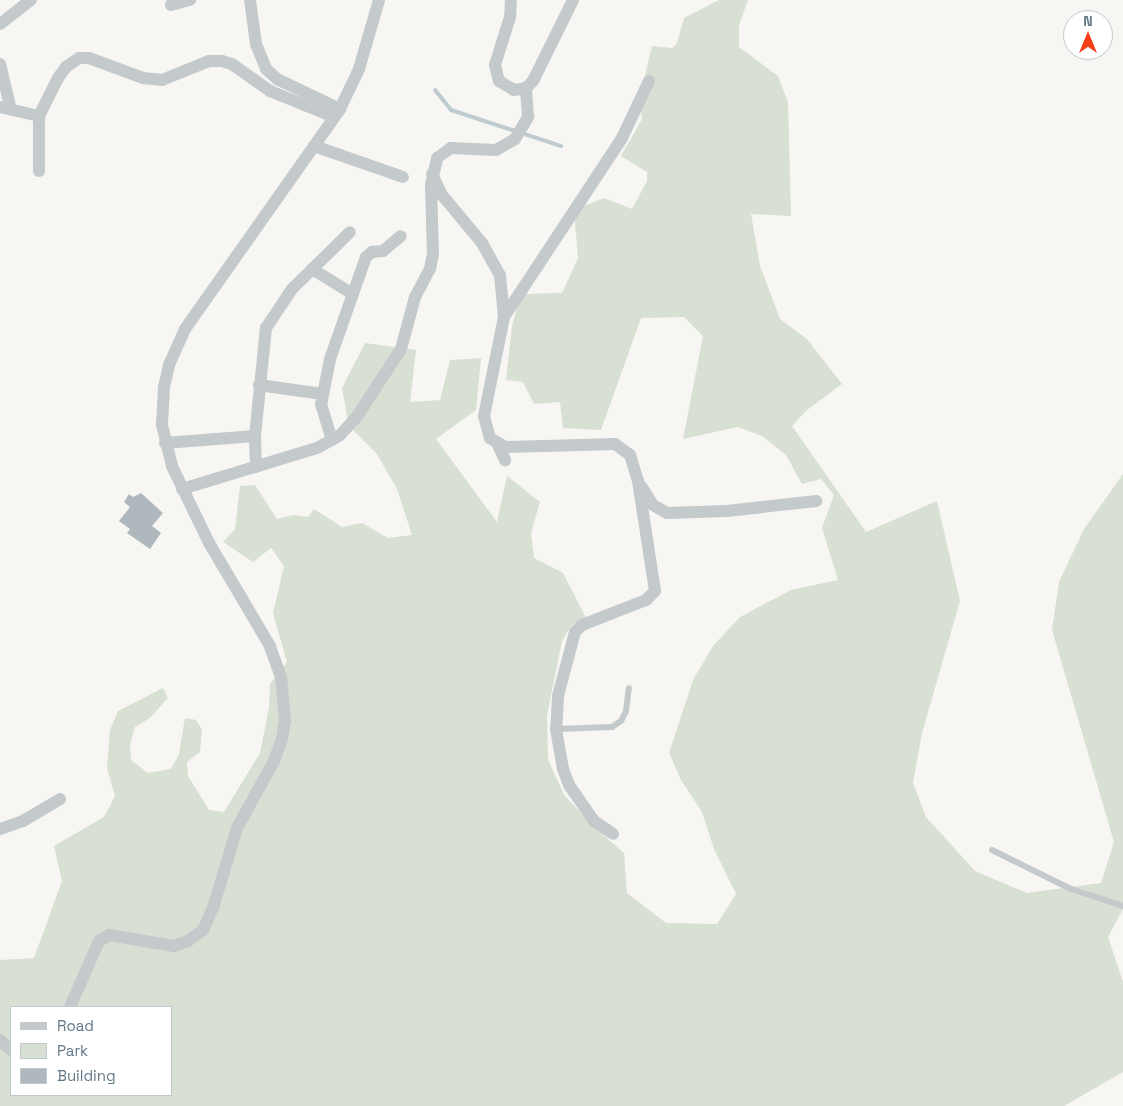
<!DOCTYPE html>
<html>
<head>
<meta charset="utf-8">
<style>
  body { margin:0 }
  #map { position:relative; width:1123px; height:1106px; overflow:hidden; background:#f7f6f3; font-family:"Space Grotesk",sans-serif }
  div>[style] { position:absolute }
  .green>* { inset:0; background:#d8dfd3 }
  .stream>* { height:4px; margin:-2px; padding:0 2px; transform-origin:2px; border-radius:2px; background:#beccd0 }
  .building>* { inset:0; background:#afb8bd }
  .lane>* { height:6px; margin:-3px; padding:0 3px; transform-origin:3px; border-radius:3px; background:#c4c9cc }
  .street>* { height:12px; margin:-6px; padding:0 6px; transform-origin:6px; border-radius:6px; background:#c4c9cc }
  span { translate:-50% -50%; white-space:nowrap; text-align:center; line-height:1.15; -webkit-text-stroke:5px #fff; paint-order:stroke }
  .legend { position:absolute; left:10px; top:1006px; width:162px; height:90px; box-sizing:border-box; background:#fff; border:1px solid #c1c9cf; margin:0; padding:6px 9px; list-style:none; font-size:15px; color:#637987 }
  .legend li { display:flex; align-items:center; gap:10px; height:25px }
  .legend b { width:25px; border:1px solid #c1c9cf }
  .north { position:absolute; left:1063px; top:10px; width:50px; height:50px; box-sizing:border-box; background:#fff; border:1px solid #c1c9cf; border-radius:50%; rotate:0deg; font-size:14px; font-weight:700; line-height:20px; text-align:center; color:#637987 }
  .north::after { content:''; display:block; margin:auto; width:18px; height:22px; background:#f33e16; clip-path:polygon(50% 0,100% 100%,50% 72%,0 100%) }
</style>
</head>
<body>
<div id="map">
  <div class="green">
    <div style="clip-path:polygon(evenodd,719px 0,748px 0,739px 25px,739px 47px,778px 76px,788px 102px,791px 216px,751px 214px,760px 266px,780px 319px,807px 339px,842px 384px,807px 410px,792px 426px,866px 532px,937px 501px,960px 601px,922px 733px,913px 783px,926px 817px,975px 871px,1027px 893px,1101px 883px,1114px 842px,1052px 630px,1059px 582px,1084px 529px,1123px 474px,1123px 909px,1108px 937px,1123px 982px,1123px 1072px,1064px 1106px,0 1106px,0 960px,34px 958px,62px 881px,54px 846px,104px 817px,115px 796px,107px 768px,110px 730px,118px 711px,163px 688px,168px 698px,150px 718px,135px 727px,130px 745px,131px 760px,148px 773px,171px 769px,179px 754px,185px 718px,196px 720px,202px 730px,200px 752px,187px 762px,188px 776px,209px 810px,224px 812px,260px 753px,269px 708px,270px 684px,287px 662px,273px 613px,284px 566px,271px 548px,253px 562px,223px 542px,235px 529px,240px 486px,255px 485px,277px 519px,294px 515px,308px 517px,314px 509px,342px 527px,362px 523px,388px 538px,412px 535px,397px 489px,377px 454px,349px 426px,342px 388px,365px 343px,416px 350px,410px 402px,440px 400px,450px 360px,481px 358px,476px 410px,436px 439px,497px 522px,507px 476px,540px 502px,531px 533px,534px 558px,563px 573px,586px 618px,571px 626px,562px 641px,547px 715px,548px 759px,564px 795px,595px 828px,624px 853px,627px 893px,666px 923px,717px 924px,736px 894px,714px 849px,702px 812px,681px 780px,669px 753px,693px 680px,713px 646px,740px 617px,791px 590px,838px 580px,822px 528px,834px 495px,821px 479px,802px 484px,786px 455px,762px 436px,738px 427px,683px 439px,703px 336px,684px 317px,641px 318px,601px 430px,563px 428px,560px 402px,534px 404px,523px 382px,506px 380px,512px 326px,521px 294px,562px 293px,578px 258px,574px 210px,604px 198px,632px 209px,647px 181px,647px 172px,621px 156px,642px 119px,639px 100px,652px 46px,672px 48px,677px 43px,684px 18px,719px 0,11px 1007px,171px 1007px,171px 1095px,11px 1095px,11px 1007px)"></div>
  </div>
  <div class="stream">
    <div style="left:435px;top:90px;width:26px;rotate:51deg"></div>
    <div style="left:451px;top:110px;width:116px;rotate:18.1deg"></div>
  </div>
  <div class="building">
    <div style="clip-path:polygon(141px 493px,163px 513px,152px 526px,161px 533px,150px 549px,127px 533px,130px 529px,119px 521px,130px 507px,124px 502px,129px 494px,133px 497px)"></div>
  </div>
  <div class="lane">
    <div style="left:556px;top:729px;width:56px;rotate:-2deg"></div>
    <div style="left:612px;top:727px;width:11px;rotate:-34deg"></div>
    <div style="left:621px;top:721px;width:11px;rotate:-63deg"></div>
    <div style="left:626px;top:711px;width:23px;rotate:-83deg"></div>
    <div style="left:992px;top:850px;width:88px;rotate:26.3deg"></div>
    <div style="left:1071px;top:889px;width:55px;rotate:18.1deg"></div>
  </div>
  <div class="street">
    <div style="left:250px;top:0;width:44px;rotate:82.2deg"></div>
    <div style="left:256px;top:44px;width:27px;rotate:68deg"></div>
    <div style="left:266px;top:69px;width:15px;rotate:42deg"></div>
    <div style="left:277px;top:79px;width:70px;rotate:25.5deg"></div>
    <div style="left:511px;top:0;width:17px;rotate:93deg"></div>
    <div style="left:510px;top:17px;width:50px;rotate:107.4deg"></div>
    <div style="left:495px;top:65px;width:16px;rotate:76deg"></div>
    <div style="left:499px;top:81px;width:17px;rotate:31deg"></div>
    <div style="left:514px;top:90px;width:12px;rotate:-9deg"></div>
    <div style="left:526px;top:88px;width:10px;rotate:-45deg"></div>
    <div style="left:533px;top:81px;width:90px;rotate:-63.7deg"></div>
    <div style="left:171px;top:5px;width:20px;rotate:-15deg"></div>
    <div style="left:0;top:24px;width:39px;rotate:-38deg"></div>
    <div style="left:0;top:64px;width:47px;rotate:76.6deg"></div>
    <div style="left:0;top:107px;width:40px;rotate:13deg"></div>
    <div style="left:314px;top:146px;width:94px;rotate:19.2deg"></div>
    <div style="left:39px;top:171px;width:55px;rotate:-90deg"></div>
    <div style="left:39px;top:116px;width:42px;rotate:-63.4deg"></div>
    <div style="left:58px;top:78px;width:14px;rotate:-54deg"></div>
    <div style="left:66px;top:67px;width:16px;rotate:-35deg"></div>
    <div style="left:79px;top:58px;width:10px"></div>
    <div style="left:89px;top:58px;width:58px;rotate:20.3deg"></div>
    <div style="left:143px;top:78px;width:19px;rotate:6deg"></div>
    <div style="left:162px;top:80px;width:51px;rotate:-22deg"></div>
    <div style="left:209px;top:61px;width:13px"></div>
    <div style="left:222px;top:61px;width:10px;rotate:17deg"></div>
    <div style="left:232px;top:64px;width:47px;rotate:35.4deg"></div>
    <div style="left:270px;top:91px;width:69px;rotate:22.1deg"></div>
    <div style="left:432px;top:174px;width:23px;rotate:65deg"></div>
    <div style="left:442px;top:195px;width:62px;rotate:50.2deg"></div>
    <div style="left:482px;top:243px;width:37px;rotate:61deg"></div>
    <div style="left:500px;top:275px;width:42px;rotate:84.6deg"></div>
    <div style="left:504px;top:317px;width:101px;rotate:101.4deg"></div>
    <div style="left:484px;top:416px;width:23px;rotate:75deg"></div>
    <div style="left:490px;top:438px;width:17px;rotate:31deg"></div>
    <div style="left:505px;top:447px;width:110px;rotate:-1.6deg"></div>
    <div style="left:615px;top:444px;width:19px;rotate:36deg"></div>
    <div style="left:630px;top:455px;width:27px;rotate:73deg"></div>
    <div style="left:638px;top:481px;width:111px;rotate:81.2deg"></div>
    <div style="left:655px;top:591px;width:13px;rotate:135deg"></div>
    <div style="left:646px;top:600px;width:69px;rotate:158.7deg"></div>
    <div style="left:582px;top:625px;width:10px;rotate:135deg"></div>
    <div style="left:575px;top:632px;width:66px;rotate:104.9deg"></div>
    <div style="left:558px;top:696px;width:33px;rotate:93deg"></div>
    <div style="left:556px;top:729px;width:41px;rotate:80.1deg"></div>
    <div style="left:563px;top:769px;width:17px;rotate:69deg"></div>
    <div style="left:569px;top:785px;width:44px;rotate:55.2deg"></div>
    <div style="left:594px;top:821px;width:23px;rotate:34deg"></div>
    <div style="left:312px;top:269px;width:48px;rotate:31.4deg"></div>
    <div style="left:504px;top:317px;width:214px;rotate:-56.6deg"></div>
    <div style="left:622px;top:138px;width:63px;rotate:-64.7deg"></div>
    <div style="left:259px;top:385px;width:64px;rotate:8.1deg"></div>
    <div style="left:332px;top:440px;width:37px;rotate:-107deg"></div>
    <div style="left:321px;top:405px;width:47px;rotate:-78.9deg"></div>
    <div style="left:330px;top:359px;width:108px;rotate:-70.6deg"></div>
    <div style="left:366px;top:257px;width:8px;rotate:-40deg"></div>
    <div style="left:372px;top:252px;width:11px;rotate:-5deg"></div>
    <div style="left:383px;top:251px;width:23px;rotate:-40deg"></div>
    <div style="left:165px;top:443px;width:90px;rotate:-4.4deg"></div>
    <div style="left:498px;top:445px;width:17px;rotate:65deg"></div>
    <div style="left:256px;top:467px;width:31px;rotate:-92deg"></div>
    <div style="left:255px;top:436px;width:109px;rotate:-84.2deg"></div>
    <div style="left:266px;top:328px;width:47px;rotate:-56.3deg"></div>
    <div style="left:292px;top:289px;width:81px;rotate:-44.5deg"></div>
    <div style="left:641px;top:486px;width:22px;rotate:58deg"></div>
    <div style="left:653px;top:505px;width:16px;rotate:30deg"></div>
    <div style="left:667px;top:513px;width:60px;rotate:-1.9deg"></div>
    <div style="left:727px;top:511px;width:90px;rotate:-6.4deg"></div>
    <div style="left:182px;top:489px;width:141px;rotate:-16.9deg"></div>
    <div style="left:317px;top:448px;width:26px;rotate:-29deg"></div>
    <div style="left:340px;top:435px;width:23px;rotate:-47deg"></div>
    <div style="left:356px;top:418px;width:82px;rotate:-56.9deg"></div>
    <div style="left:401px;top:349px;width:54px;rotate:-74.9deg"></div>
    <div style="left:415px;top:297px;width:32px;rotate:-62deg"></div>
    <div style="left:430px;top:269px;width:15px;rotate:-79deg"></div>
    <div style="left:433px;top:254px;width:69px;rotate:-91.7deg"></div>
    <div style="left:431px;top:185px;width:28px;rotate:-77deg"></div>
    <div style="left:437px;top:158px;width:17px;rotate:-36deg"></div>
    <div style="left:451px;top:148px;width:45px;rotate:2.5deg"></div>
    <div style="left:496px;top:150px;width:22px;rotate:-30deg"></div>
    <div style="left:515px;top:139px;width:26px;rotate:-59deg"></div>
    <div style="left:528px;top:117px;width:29px;rotate:-94deg"></div>
    <div style="left:0;top:829px;width:24px;rotate:-19deg"></div>
    <div style="left:23px;top:821px;width:43px;rotate:-30.7deg"></div>
    <div style="left:70px;top:1007px;width:72px;rotate:-66.3deg"></div>
    <div style="left:99px;top:941px;width:12px;rotate:-31deg"></div>
    <div style="left:109px;top:935px;width:66px;rotate:9.6deg"></div>
    <div style="left:174px;top:946px;width:15px;rotate:-20deg"></div>
    <div style="left:188px;top:941px;width:19px;rotate:-36deg"></div>
    <div style="left:203px;top:930px;width:24px;rotate:-66deg"></div>
    <div style="left:213px;top:908px;width:84px;rotate:-73.3deg"></div>
    <div style="left:237px;top:828px;width:77px;rotate:-61.1deg"></div>
    <div style="left:274px;top:761px;width:23px;rotate:-70deg"></div>
    <div style="left:282px;top:739px;width:18px;rotate:-81deg"></div>
    <div style="left:285px;top:721px;width:44px;rotate:-95.2deg"></div>
    <div style="left:281px;top:677px;width:33px;rotate:-110deg"></div>
    <div style="left:270px;top:646px;width:120px;rotate:-120.6deg"></div>
    <div style="left:209px;top:543px;width:85px;rotate:-115.7deg"></div>
    <div style="left:172px;top:466px;width:42px;rotate:-103.7deg"></div>
    <div style="left:162px;top:425px;width:38px;rotate:-87deg"></div>
    <div style="left:164px;top:387px;width:23px;rotate:-77deg"></div>
    <div style="left:169px;top:365px;width:39px;rotate:-66deg"></div>
    <div style="left:185px;top:329px;width:269px;rotate:-54.8deg"></div>
    <div style="left:340px;top:109px;width:44px;rotate:-64.6deg"></div>
    <div style="left:359px;top:69px;width:72px;rotate:-73.8deg"></div>
    <div style="left:0;top:1040px;width:15px;rotate:42deg"></div>
  </div>
  <ul class="legend">
  <li><b style="height:6px;background:#c4c9cc"></b>Road</li>
  <li><b style="height:14px;background:#d8dfd3"></b>Park</li>
  <li><b style="height:14px;background:#afb8bd"></b>Building</li>
  </ul>
  <div class="north">N</div>
</div>
</body>
</html>
